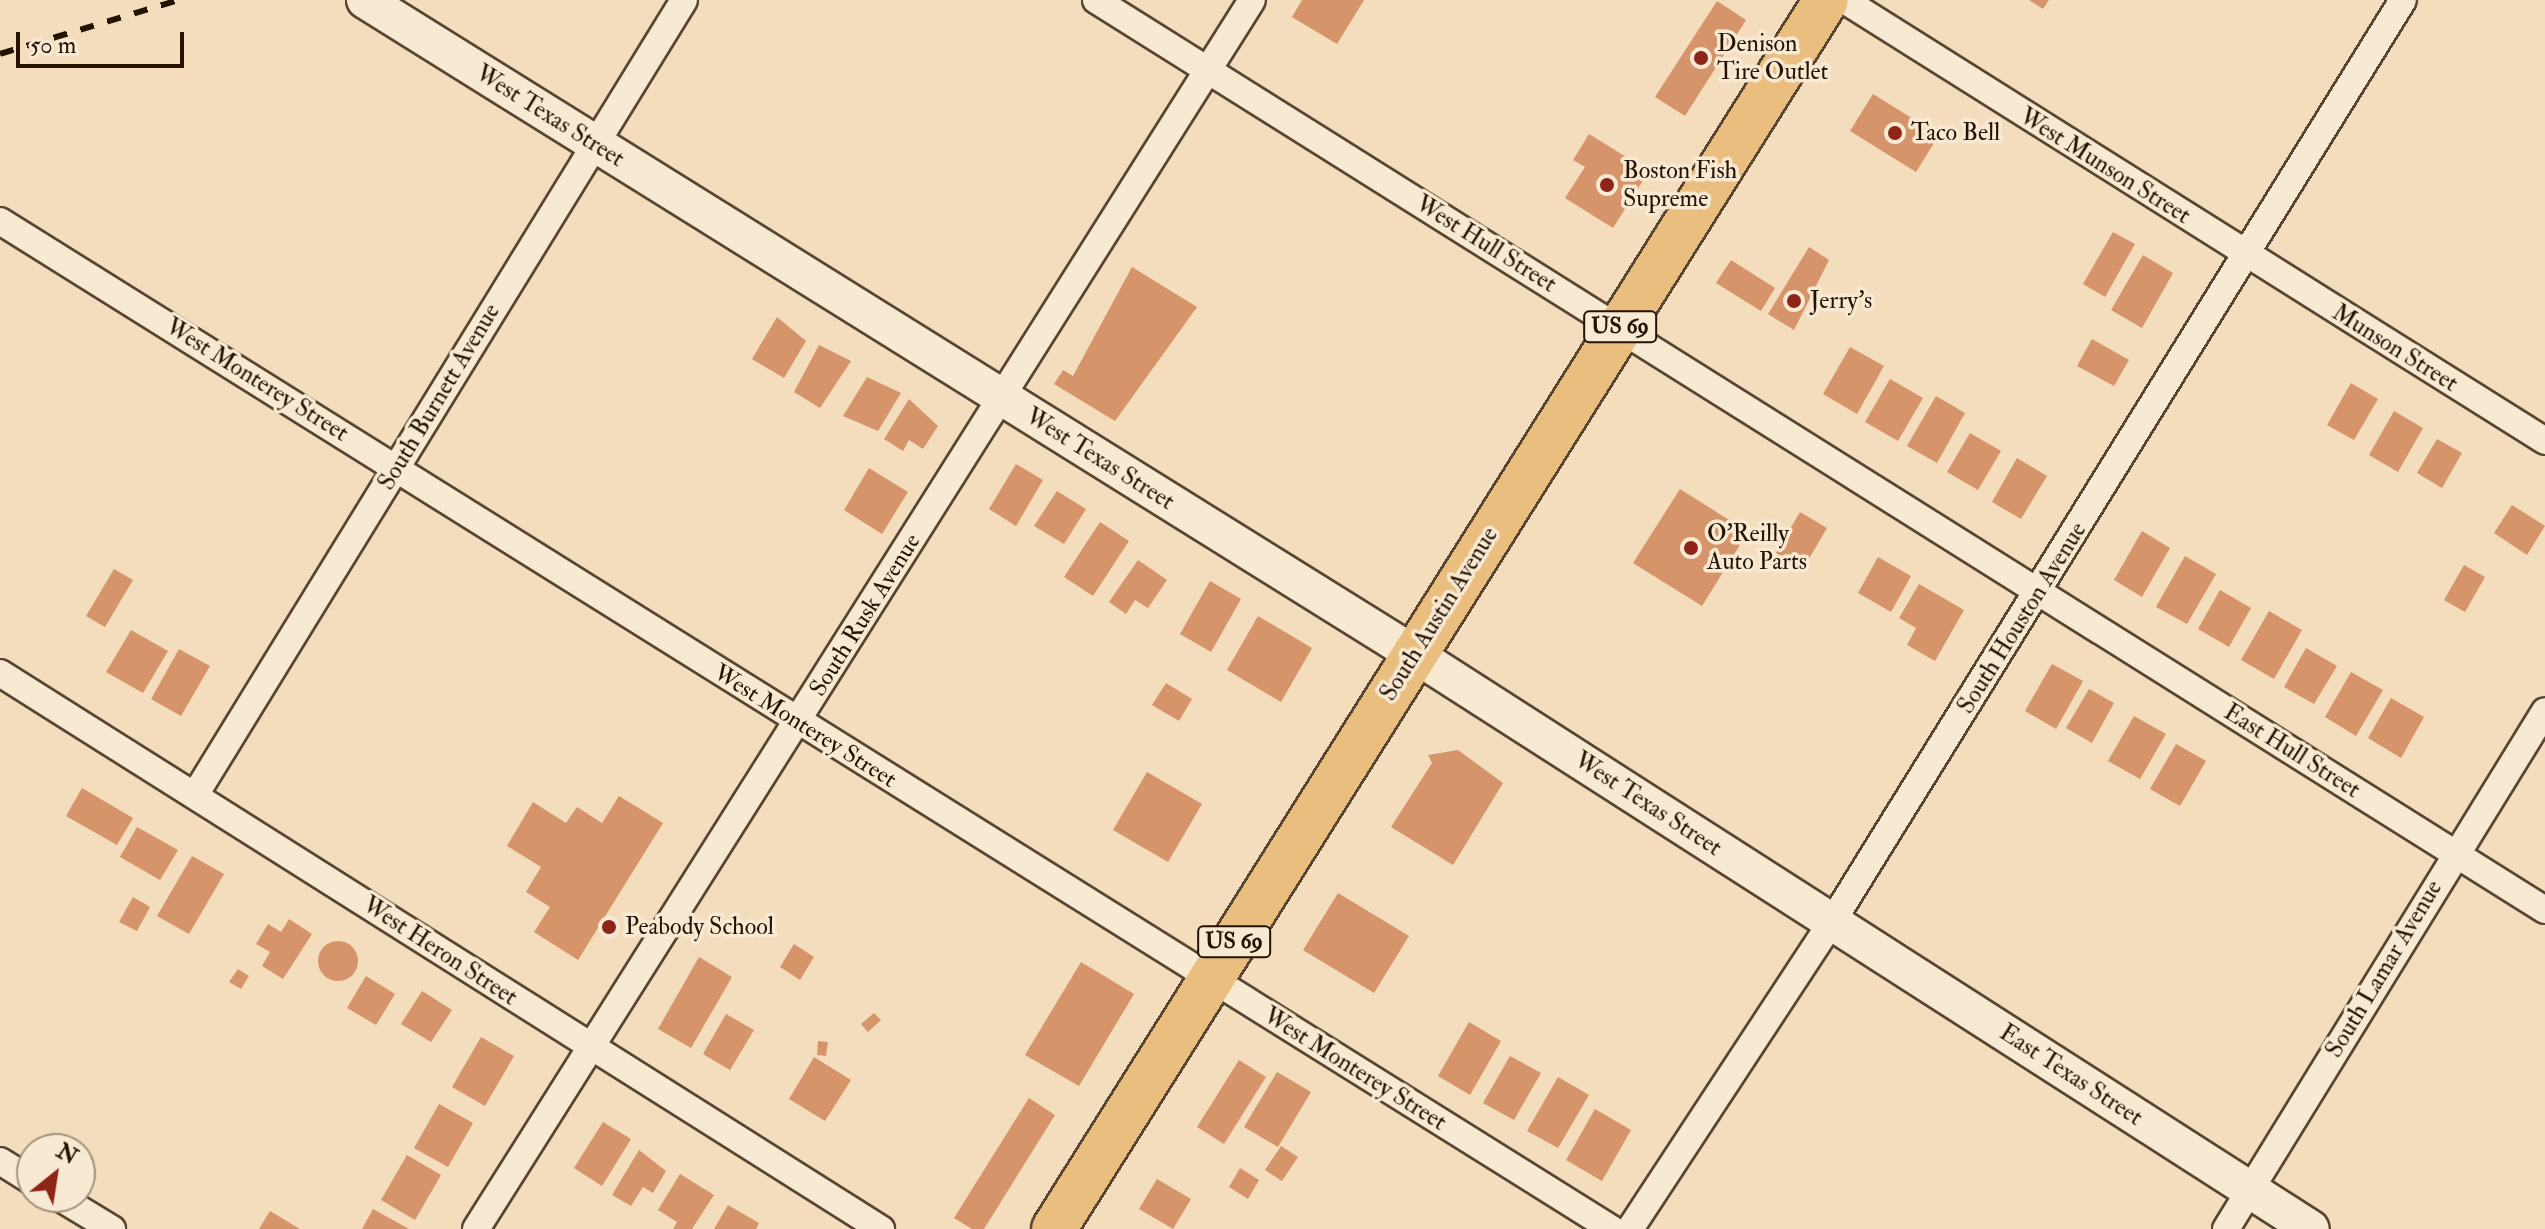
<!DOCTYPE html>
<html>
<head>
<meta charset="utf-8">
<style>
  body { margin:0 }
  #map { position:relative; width:2545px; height:1229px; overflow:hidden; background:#f4ddbc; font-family:"IM FELL Double Pica",serif }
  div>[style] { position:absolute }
  .building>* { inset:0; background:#d5946a }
  .round { border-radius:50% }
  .roads { filter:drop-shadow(2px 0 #584531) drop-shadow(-2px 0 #584531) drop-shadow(0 2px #584531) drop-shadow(0 -2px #584531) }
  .street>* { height:26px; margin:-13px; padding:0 13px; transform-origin:13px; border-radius:13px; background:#f8e9d3 }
  .secondary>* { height:36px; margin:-18px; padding:0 18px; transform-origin:18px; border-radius:18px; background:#f8e9d3 }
  .highway>* { height:44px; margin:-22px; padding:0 22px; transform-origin:22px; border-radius:22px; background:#eabe7e }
  .rail>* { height:6px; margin-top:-3px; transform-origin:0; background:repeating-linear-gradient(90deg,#241203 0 14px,transparent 0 28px) }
  .dots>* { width:22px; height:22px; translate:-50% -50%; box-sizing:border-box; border:4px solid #f8e9d3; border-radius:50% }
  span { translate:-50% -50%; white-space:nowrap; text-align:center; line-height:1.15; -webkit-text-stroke:7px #f8e9d3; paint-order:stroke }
  .shield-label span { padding:2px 6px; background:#f8e9d3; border:2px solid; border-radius:6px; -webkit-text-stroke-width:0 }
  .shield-label { font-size:22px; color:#241203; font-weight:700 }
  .poi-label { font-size:24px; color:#241203 }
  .left { translate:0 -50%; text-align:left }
  .street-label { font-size:24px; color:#241203 }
  .north { position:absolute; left:16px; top:1133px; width:80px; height:80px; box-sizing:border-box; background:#f8e9d3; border:2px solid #a39380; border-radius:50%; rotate:30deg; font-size:22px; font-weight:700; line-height:32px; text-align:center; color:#241203 }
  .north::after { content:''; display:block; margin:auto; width:28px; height:36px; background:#8f2418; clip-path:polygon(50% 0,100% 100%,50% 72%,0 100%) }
  .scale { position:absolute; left:16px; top:32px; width:168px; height:36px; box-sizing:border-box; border:4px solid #241203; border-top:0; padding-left:10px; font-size:24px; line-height:28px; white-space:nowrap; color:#241203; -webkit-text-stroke:6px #f8e9d3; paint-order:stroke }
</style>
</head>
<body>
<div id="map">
  <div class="building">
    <div style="clip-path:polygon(1302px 0,1364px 0,1337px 44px,1292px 17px)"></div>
    <div style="clip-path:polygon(2029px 0,2049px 0,2043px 9px)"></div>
    <div style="clip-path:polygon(1717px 1px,1746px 20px,1685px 116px,1655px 97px)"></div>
    <div style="clip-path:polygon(1873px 94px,1939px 135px,1916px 172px,1850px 131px)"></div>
    <div style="clip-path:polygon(1589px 134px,1649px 171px,1613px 228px,1565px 198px,1585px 167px,1573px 160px)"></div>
    <div style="clip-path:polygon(2113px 232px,2135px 244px,2105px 297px,2083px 284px)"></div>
    <div style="clip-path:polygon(1809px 247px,1829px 260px,1794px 330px,1768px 314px)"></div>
    <div style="clip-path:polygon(2143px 255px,2173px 273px,2142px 328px,2111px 310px)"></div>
    <div style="clip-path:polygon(1731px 260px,1775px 288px,1761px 311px,1716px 283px)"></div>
    <div style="clip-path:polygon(1132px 267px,1197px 307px,1115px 421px,1054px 384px,1063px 370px,1073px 376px)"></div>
    <div style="clip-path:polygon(777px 317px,806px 341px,784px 378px,752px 359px)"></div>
    <div style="clip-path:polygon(2092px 339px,2129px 360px,2114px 386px,2077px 366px)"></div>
    <div style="clip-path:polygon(819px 345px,851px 361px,820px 408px,794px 392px)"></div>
    <div style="clip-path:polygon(1850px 347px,1884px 366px,1857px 414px,1823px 394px)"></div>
    <div style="clip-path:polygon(867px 377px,901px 393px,878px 431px,843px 416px)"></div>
    <div style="clip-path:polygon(1890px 379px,1923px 398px,1898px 441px,1865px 422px)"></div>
    <div style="clip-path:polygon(2351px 383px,2378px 399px,2354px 440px,2327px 425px)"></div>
    <div style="clip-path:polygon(1936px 396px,1965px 413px,1937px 463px,1907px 446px)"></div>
    <div style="clip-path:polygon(909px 399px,938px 426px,923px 449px,909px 440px,903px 451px,884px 439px)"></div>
    <div style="clip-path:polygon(2394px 411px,2423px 428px,2398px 472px,2369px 455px)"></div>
    <div style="clip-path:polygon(1970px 433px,2001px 451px,1978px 490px,1947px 472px)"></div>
    <div style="clip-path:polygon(2437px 439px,2462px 453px,2442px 488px,2417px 473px)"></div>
    <div style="clip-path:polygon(2017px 458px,2047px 476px,2021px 519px,1992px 502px)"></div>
    <div style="clip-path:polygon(1016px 464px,1043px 480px,1016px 526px,989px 509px)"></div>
    <div style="clip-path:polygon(869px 468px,908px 492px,882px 534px,844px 510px)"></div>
    <div style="clip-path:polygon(1680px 489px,1748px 532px,1702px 606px,1633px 563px)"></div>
    <div style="clip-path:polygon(1057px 491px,1086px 509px,1064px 544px,1034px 526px)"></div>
    <div style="clip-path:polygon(2512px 505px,2545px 526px,2527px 555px,2494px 533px)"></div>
    <div style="clip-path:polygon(1800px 512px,1827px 528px,1803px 569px,1776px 553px)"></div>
    <div style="clip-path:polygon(1100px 522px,1129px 541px,1093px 596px,1064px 577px)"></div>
    <div style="clip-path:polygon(2142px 531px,2170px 548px,2142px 597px,2114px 580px)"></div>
    <div style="clip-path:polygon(2185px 556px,2216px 574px,2187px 624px,2156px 607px)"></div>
    <div style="clip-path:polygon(1878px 557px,1911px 576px,1891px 612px,1858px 593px)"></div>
    <div style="clip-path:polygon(1138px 560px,1167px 580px,1148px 608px,1135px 600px,1126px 614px,1109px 602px)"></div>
    <div style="clip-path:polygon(2464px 565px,2485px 577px,2465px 612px,2444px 600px)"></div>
    <div style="clip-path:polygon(114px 569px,133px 580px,105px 627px,86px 616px)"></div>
    <div style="clip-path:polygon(1210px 581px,1241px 599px,1211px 652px,1180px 634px)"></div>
    <div style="clip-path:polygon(1919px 584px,1964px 610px,1935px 661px,1907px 645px,1916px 628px,1899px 618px)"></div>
    <div style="clip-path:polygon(2220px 590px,2251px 608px,2229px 647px,2198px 629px)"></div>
    <div style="clip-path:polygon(2269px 611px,2302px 630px,2274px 679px,2241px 660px)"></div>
    <div style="clip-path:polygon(1258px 616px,1312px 648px,1281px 702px,1227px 670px)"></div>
    <div style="clip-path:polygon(131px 630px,168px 651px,143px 693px,106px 672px)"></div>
    <div style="clip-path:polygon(2306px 648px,2337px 666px,2314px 704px,2284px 687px)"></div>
    <div style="clip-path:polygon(179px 649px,210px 666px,181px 716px,151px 699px)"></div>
    <div style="clip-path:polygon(2052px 664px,2083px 681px,2056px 729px,2025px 711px)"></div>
    <div style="clip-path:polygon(2351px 672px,2383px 690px,2356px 736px,2325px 717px)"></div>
    <div style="clip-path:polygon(1166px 683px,1192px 699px,1179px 721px,1152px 705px)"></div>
    <div style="clip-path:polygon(2089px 689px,2114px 703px,2092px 743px,2066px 728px)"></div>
    <div style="clip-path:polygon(2391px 698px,2424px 717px,2401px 758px,2368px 738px)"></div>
    <div style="clip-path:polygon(2134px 716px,2166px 734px,2140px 779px,2108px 761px)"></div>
    <div style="clip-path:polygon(2176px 744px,2206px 761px,2180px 806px,2150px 789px)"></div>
    <div style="clip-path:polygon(1458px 750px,1503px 783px,1453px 865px,1391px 827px,1432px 763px,1428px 755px)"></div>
    <div style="clip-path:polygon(1147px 772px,1202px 804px,1168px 862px,1113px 830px)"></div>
    <div style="clip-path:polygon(82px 788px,133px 818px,117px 845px,66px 816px)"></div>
    <div style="clip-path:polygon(619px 796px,663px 823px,578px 960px,534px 932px,550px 907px,526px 892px,541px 867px,507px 846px,533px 802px,566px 823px,577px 807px,602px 823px)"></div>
    <div style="clip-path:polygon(137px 827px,178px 850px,160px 880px,120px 857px)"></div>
    <div style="clip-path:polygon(192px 856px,224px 874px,189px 934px,157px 916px)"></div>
    <div style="clip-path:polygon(1338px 893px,1409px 936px,1374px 993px,1303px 950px)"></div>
    <div style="clip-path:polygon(133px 897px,150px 907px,137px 931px,119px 922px)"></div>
    <div style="clip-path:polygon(289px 919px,312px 934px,283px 979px,262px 966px,270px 952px,256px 944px,268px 924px,281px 932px)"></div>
    <div class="round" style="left:318px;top:941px;width:40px;height:40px"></div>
    <div style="clip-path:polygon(794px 944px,814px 957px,800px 980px,780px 967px)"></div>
    <div style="clip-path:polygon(699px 957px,732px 977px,691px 1048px,658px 1029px)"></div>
    <div style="clip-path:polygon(1081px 962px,1134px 994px,1079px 1086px,1025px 1055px)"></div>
    <div style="clip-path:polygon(238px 969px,249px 976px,241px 989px,229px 982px)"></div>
    <div style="clip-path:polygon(366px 976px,395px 994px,376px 1025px,347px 1008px)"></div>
    <div style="clip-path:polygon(422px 991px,452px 1010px,431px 1042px,401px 1024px)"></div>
    <div style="clip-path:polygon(874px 1013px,881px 1020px,868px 1032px,861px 1024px)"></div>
    <div style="clip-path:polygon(726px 1014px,754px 1030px,730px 1070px,703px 1054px)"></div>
    <div style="clip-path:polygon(1469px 1022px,1501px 1041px,1470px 1095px,1438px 1076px)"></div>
    <div style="clip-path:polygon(481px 1037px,514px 1056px,485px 1106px,452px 1087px)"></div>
    <div style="clip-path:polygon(818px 1041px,828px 1042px,826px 1056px,817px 1055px)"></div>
    <div style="clip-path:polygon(1510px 1056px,1541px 1073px,1514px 1120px,1483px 1103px)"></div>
    <div style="clip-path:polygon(814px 1057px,851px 1080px,825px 1121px,789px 1099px)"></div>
    <div style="clip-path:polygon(1239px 1060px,1266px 1077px,1224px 1144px,1197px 1127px)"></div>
    <div style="clip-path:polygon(1277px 1072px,1311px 1092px,1278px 1147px,1244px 1127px)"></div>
    <div style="clip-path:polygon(1558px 1077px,1589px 1095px,1558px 1148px,1527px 1131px)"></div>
    <div style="clip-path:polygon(1029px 1098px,1055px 1115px,984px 1229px,972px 1229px,954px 1218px)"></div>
    <div style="clip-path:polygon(439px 1104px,473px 1123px,448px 1167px,414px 1148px)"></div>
    <div style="clip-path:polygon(1595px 1109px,1631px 1130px,1602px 1181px,1566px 1160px)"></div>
    <div style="clip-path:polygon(603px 1122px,631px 1139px,602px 1186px,574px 1168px)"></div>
    <div style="clip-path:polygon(1281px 1146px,1298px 1157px,1282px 1181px,1265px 1170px)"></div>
    <div style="clip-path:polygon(639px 1150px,666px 1171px,653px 1193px,643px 1187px,631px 1206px,612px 1195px)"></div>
    <div style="clip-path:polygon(407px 1155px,441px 1175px,415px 1220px,381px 1200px)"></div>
    <div style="clip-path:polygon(1240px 1168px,1259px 1180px,1248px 1199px,1229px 1187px)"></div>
    <div style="clip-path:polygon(680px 1174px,714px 1195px,692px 1229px,673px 1229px,677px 1222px,658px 1210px)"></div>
    <div style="clip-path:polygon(1157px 1179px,1191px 1199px,1173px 1229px,1139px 1209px)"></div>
    <div style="clip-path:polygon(728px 1205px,759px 1223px,756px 1229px,714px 1229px)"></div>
    <div style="clip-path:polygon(373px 1209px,409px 1229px,362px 1229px)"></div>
    <div style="clip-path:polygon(270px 1211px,300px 1229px,259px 1229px)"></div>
  </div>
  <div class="roads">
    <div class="street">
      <div style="left:1096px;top:0;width:1711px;rotate:32.13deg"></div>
      <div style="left:1844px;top:0;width:828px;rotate:32.17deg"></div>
      <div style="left:0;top:221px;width:1901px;rotate:32.02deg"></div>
      <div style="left:0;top:673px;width:1042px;rotate:32.26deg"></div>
      <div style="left:195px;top:795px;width:933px;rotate:-58.4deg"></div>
      <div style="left:0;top:1161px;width:38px;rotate:32deg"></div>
      <div style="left:59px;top:1197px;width:62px;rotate:31.1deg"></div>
      <div style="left:476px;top:1229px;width:1453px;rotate:-57.73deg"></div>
      <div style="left:1630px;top:1229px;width:367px;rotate:-56.7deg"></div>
      <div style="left:1832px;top:922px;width:1084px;rotate:-58.23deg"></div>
      <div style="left:2226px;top:1229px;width:608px;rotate:-58.37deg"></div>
    </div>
    <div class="secondary">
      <div style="left:365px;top:0;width:1236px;rotate:31.94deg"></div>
      <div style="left:1414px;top:654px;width:1065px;rotate:32.66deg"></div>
    </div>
    <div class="highway">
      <div style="left:1054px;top:1229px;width:1451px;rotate:-57.86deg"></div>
    </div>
  </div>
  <div class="rail">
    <div style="left:0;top:54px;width:187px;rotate:-16.8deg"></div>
  </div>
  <div class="dots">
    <div style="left:1701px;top:58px;background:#8f2418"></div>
    <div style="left:1895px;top:133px;background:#8f2418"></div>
    <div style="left:1607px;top:185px;background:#8f2418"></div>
    <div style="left:1794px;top:301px;background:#8f2418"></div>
    <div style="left:1691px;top:548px;background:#8f2418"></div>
    <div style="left:609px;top:927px;background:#8f2418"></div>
  </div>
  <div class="shield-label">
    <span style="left:1620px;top:327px">US 69</span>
    <span style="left:1234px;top:942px">US 69</span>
  </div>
  <div class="poi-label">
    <span class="left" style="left:1717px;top:58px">Denison<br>Tire Outlet</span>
    <span class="left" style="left:1911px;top:133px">Taco Bell</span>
    <span class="left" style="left:1623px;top:185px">Boston Fish<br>Supreme</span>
    <span class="left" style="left:1810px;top:301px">Jerry's</span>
    <span class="left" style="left:1707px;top:548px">O'Reilly<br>Auto Parts</span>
    <span class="left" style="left:625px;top:927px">Peabody School</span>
  </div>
  <div class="street-label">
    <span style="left:550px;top:116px;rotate:32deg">West Texas Street</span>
    <span style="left:2105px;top:166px;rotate:32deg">West Munson Street</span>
    <span style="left:1486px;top:244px;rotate:32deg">West Hull Street</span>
    <span style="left:2395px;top:348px;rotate:32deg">Munson Street</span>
    <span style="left:257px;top:380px;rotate:32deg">West Monterey Street</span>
    <span style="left:439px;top:397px;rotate:-59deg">South Burnett Avenue</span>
    <span style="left:1100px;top:459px;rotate:32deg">West Texas Street</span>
    <span style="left:1439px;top:614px;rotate:-58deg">South Austin Avenue</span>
    <span style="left:865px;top:615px;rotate:-58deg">South Rusk Avenue</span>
    <span style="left:2022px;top:618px;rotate:-58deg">South Houston Avenue</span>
    <span style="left:805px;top:726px;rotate:32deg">West Monterey Street</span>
    <span style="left:2292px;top:751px;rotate:32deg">East Hull Street</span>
    <span style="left:1648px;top:804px;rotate:33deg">West Texas Street</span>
    <span style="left:440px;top:951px;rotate:33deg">West Heron Street</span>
    <span style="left:2384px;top:969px;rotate:-59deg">South Lamar Avenue</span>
    <span style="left:1355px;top:1069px;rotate:32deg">West Monterey Street</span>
    <span style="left:2071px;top:1075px;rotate:33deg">East Texas Street</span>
  </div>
  <div class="north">N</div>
  <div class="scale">50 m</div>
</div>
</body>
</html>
